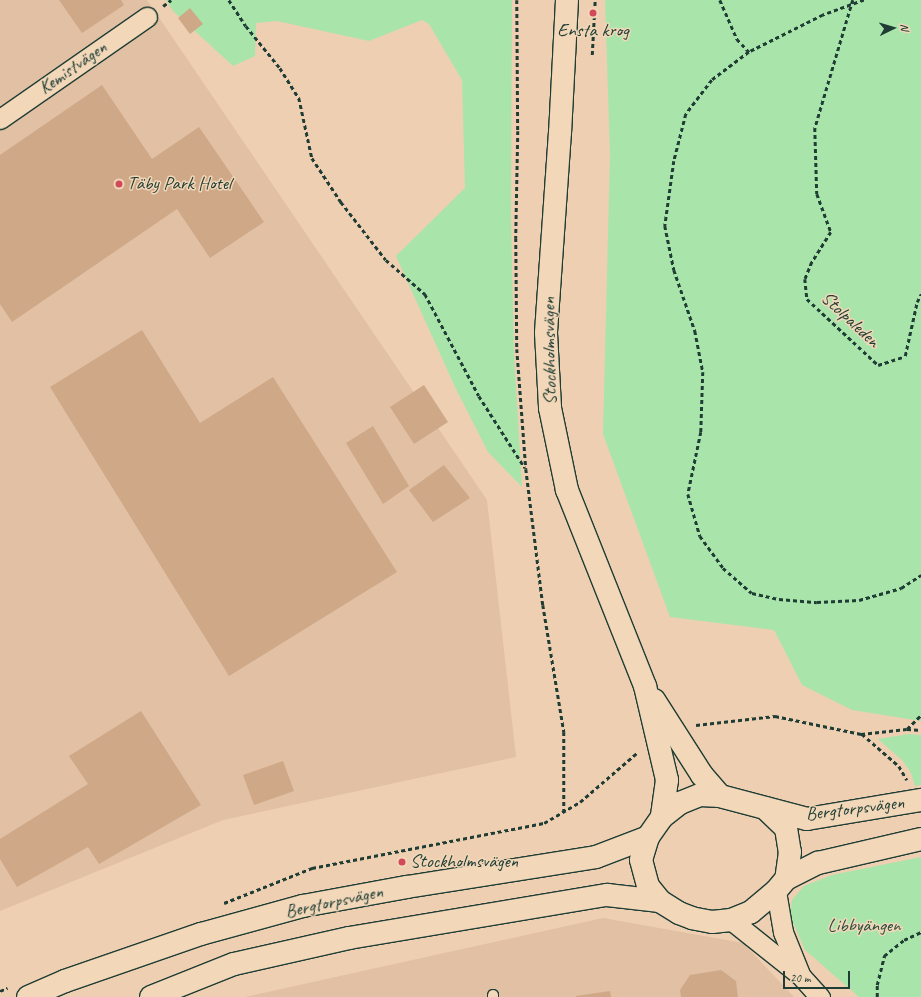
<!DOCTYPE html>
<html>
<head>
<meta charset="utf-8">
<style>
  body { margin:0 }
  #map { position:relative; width:921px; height:997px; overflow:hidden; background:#eecfb1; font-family:Caveat,sans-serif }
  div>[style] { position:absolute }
  .built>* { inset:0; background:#e1c0a3 }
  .green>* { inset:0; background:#a9e5ab }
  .building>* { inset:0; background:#cfa888 }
  .path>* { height:2.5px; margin-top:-1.25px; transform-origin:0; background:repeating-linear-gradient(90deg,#1f3d34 0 4px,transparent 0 7px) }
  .roads { filter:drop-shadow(1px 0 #1f3d34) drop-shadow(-1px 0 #1f3d34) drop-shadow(0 1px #1f3d34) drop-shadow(0 -1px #1f3d34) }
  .service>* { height:10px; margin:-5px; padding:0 5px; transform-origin:5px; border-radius:5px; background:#f2d7b9 }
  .minor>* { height:19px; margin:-9.5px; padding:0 9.5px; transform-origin:9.5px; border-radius:9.5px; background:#f2d7b9 }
  .secondary>* { height:22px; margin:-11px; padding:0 11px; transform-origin:11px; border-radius:11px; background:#f2d7b9 }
  .dots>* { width:11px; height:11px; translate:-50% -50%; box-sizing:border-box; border:2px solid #f2d7b9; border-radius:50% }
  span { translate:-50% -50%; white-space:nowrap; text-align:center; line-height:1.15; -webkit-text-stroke:3px #f2d7b9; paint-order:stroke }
  .poi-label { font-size:19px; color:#1f3d34 }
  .left { translate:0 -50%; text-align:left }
  .street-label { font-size:19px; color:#1f3d34 }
  .park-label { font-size:19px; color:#2d4e40 }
  .north { position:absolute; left:873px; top:8px; width:40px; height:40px; -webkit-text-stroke:3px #f2d7b9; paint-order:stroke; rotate:85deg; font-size:11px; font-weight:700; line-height:16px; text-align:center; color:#1f3d34 }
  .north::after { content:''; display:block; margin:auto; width:14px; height:18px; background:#1f3d34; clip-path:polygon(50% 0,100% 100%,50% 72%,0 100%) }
  .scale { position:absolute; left:783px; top:971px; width:67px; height:18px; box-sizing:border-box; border:2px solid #1f3d34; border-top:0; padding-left:5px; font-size:12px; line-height:14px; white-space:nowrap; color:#1f3d34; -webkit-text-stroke:3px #f2d7b9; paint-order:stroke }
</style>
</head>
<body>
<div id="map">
  <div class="built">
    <div style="clip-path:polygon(0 0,147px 0,487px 500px,516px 757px,223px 820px,0 911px)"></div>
    <div style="clip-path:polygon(603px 918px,743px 943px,794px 997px,245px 997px)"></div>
  </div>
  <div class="green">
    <div style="clip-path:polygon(166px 0,512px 0,511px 216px,514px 354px,522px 487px,488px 452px,455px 387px,396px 256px,465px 188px,462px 80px,429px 24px,422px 20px,369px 41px,277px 21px,256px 23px,255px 56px,233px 66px,173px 11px)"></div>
    <div style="clip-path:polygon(605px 0,921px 0,921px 721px,852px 710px,802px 685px,774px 630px,670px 617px,603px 434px,610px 154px)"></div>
    <div style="clip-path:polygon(909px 734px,921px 735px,921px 785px,915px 786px,911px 773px,903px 761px,878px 739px)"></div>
    <div style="clip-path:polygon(921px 857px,921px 997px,859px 997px,805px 950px,790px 915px,792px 900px,804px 886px,832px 875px)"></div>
  </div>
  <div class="building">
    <div style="clip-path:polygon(59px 0,121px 0,124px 5px,82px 33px)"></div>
    <div style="clip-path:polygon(190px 8px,203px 24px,190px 34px,178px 18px)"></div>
    <div style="clip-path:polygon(102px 85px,152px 159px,199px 127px,264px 222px,210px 258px,177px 209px,12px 322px,0 304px,0 155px)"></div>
    <div style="clip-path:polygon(142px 330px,200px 423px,273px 377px,397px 572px,229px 676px,50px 387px)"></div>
    <div style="clip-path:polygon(424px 385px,448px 422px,414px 444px,390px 407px)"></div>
    <div style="clip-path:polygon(373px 426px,409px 486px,383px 504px,346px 443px)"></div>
    <div style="clip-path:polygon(444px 465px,470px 498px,433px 522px,409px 490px)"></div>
    <div style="clip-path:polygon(141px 711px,201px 805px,99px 864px,88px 847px,17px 887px,0 859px,0 839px,88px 784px,69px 756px)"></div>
    <div style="clip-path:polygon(283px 761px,294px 791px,254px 805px,243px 775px)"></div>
    <div style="clip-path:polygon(721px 970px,736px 981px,738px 997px,681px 997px,680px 990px,690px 975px)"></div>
    <div style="clip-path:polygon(610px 991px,611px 997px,576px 997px,576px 996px)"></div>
  </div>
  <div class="path">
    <div style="left:229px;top:0;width:31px;rotate:57deg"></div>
    <div style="left:246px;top:26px;width:54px;rotate:51deg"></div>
    <div style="left:280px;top:68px;width:36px;rotate:58deg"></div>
    <div style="left:299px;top:98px;width:61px;rotate:77.8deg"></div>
    <div style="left:312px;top:158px;width:53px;rotate:56.6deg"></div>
    <div style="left:341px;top:202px;width:73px;rotate:52.2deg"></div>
    <div style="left:386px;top:260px;width:52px;rotate:41.1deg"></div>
    <div style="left:425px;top:294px;width:115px;rotate:62.1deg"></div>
    <div style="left:479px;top:396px;width:85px;rotate:57.4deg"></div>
    <div style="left:517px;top:0;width:131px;rotate:89.6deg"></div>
    <div style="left:518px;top:131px;width:107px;rotate:91.1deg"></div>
    <div style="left:516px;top:238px;width:111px;rotate:89.5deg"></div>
    <div style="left:517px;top:349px;width:120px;rotate:85.7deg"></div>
    <div style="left:526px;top:469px;width:137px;rotate:82.9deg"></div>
    <div style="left:543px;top:605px;width:129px;rotate:80.6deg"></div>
    <div style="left:564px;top:732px;width:80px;rotate:90deg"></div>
    <div style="left:720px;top:0;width:43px;rotate:66.4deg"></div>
    <div style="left:737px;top:39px;width:18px;rotate:47deg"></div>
    <div style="left:853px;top:0;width:134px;rotate:106.5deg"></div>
    <div style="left:815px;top:128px;width:66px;rotate:88.3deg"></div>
    <div style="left:817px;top:194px;width:40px;rotate:69.8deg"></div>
    <div style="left:831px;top:232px;width:36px;rotate:122deg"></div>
    <div style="left:812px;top:262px;width:18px;rotate:112deg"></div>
    <div style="left:805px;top:279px;width:20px;rotate:84deg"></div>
    <div style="left:807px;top:299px;width:97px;rotate:42.9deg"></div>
    <div style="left:878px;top:365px;width:28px;rotate:-18deg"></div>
    <div style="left:905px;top:356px;width:55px;rotate:-77.5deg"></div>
    <div style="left:917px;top:302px;width:9px;rotate:-63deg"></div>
    <div style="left:864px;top:0;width:44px;rotate:159.9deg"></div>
    <div style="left:823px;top:15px;width:83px;rotate:153.4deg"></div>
    <div style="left:749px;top:52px;width:46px;rotate:142.9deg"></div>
    <div style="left:712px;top:80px;width:43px;rotate:127.4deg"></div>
    <div style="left:686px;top:114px;width:49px;rotate:104.3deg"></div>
    <div style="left:674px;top:161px;width:66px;rotate:97.9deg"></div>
    <div style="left:665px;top:226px;width:45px;rotate:78.4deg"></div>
    <div style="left:674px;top:270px;width:65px;rotate:71deg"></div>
    <div style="left:695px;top:331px;width:42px;rotate:79deg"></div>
    <div style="left:703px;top:372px;width:60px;rotate:91.9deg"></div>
    <div style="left:701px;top:432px;width:63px;rotate:101.8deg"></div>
    <div style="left:688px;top:494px;width:44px;rotate:74.1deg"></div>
    <div style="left:700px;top:536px;width:39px;rotate:54deg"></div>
    <div style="left:723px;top:568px;width:38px;rotate:41deg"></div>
    <div style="left:752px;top:593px;width:28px;rotate:13deg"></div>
    <div style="left:779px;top:599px;width:38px;rotate:5deg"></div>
    <div style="left:817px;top:602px;width:42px;rotate:-2.7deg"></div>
    <div style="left:859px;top:600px;width:44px;rotate:-15.9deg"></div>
    <div style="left:901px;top:588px;width:24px;rotate:-33deg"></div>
    <div style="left:163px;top:6px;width:10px;rotate:-37deg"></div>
    <div style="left:592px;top:55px;width:55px;rotate:-86.9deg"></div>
    <div style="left:696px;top:725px;width:80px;rotate:-6.5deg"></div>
    <div style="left:775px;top:716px;width:88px;rotate:11.8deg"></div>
    <div style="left:861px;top:734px;width:46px;rotate:-6.2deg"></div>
    <div style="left:907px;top:729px;width:14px;rotate:4deg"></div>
    <div style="left:907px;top:729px;width:20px;rotate:-45deg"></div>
    <div style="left:862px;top:734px;width:49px;rotate:40.9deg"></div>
    <div style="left:899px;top:766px;width:16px;rotate:60deg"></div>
    <div style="left:224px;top:903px;width:95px;rotate:-21.7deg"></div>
    <div style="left:312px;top:868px;width:236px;rotate:-11deg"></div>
    <div style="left:544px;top:823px;width:42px;rotate:-30.3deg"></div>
    <div style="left:580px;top:802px;width:77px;rotate:-40.8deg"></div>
    <div style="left:0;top:991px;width:8px;rotate:-23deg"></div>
    <div style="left:877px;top:997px;width:12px;rotate:-90deg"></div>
    <div style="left:877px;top:985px;width:30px;rotate:-76deg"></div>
    <div style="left:884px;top:956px;width:26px;rotate:-39deg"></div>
    <div style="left:904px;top:940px;width:19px;rotate:-25deg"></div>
  </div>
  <div class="roads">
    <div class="service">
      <div style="left:493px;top:995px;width:2px;rotate:90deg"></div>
    </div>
    <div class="minor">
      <div style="left:0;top:119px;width:179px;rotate:-34.8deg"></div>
      <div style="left:776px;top:891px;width:42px;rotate:80.3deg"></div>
      <div style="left:783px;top:932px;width:45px;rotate:68deg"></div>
      <div style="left:731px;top:920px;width:88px;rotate:38.6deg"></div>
      <div style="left:800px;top:975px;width:30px;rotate:48deg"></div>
    </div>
    <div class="secondary">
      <div style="left:567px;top:0;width:132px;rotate:93deg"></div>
      <div style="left:560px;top:132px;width:201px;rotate:94deg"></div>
      <div style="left:546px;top:333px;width:75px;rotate:86.9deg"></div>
      <div style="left:550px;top:408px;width:84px;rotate:78.3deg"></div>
      <div style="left:567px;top:490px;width:211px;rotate:68.3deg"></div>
      <div style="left:645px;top:686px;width:97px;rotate:76.8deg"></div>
      <div style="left:667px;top:780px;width:37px;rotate:98deg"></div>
      <div style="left:654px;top:700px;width:89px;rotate:57.4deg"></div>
      <div style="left:702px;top:775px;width:28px;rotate:49deg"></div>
      <div style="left:765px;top:808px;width:29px;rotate:44deg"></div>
      <div style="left:786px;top:828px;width:24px;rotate:81deg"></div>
      <div style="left:790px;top:852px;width:27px;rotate:98deg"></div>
      <div style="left:786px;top:879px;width:16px;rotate:130deg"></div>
      <div style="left:776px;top:891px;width:33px;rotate:140deg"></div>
      <div style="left:751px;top:912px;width:22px;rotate:158deg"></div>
      <div style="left:731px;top:920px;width:19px;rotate:174deg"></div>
      <div style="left:712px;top:922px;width:20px;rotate:-169deg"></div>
      <div style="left:692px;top:918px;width:14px;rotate:-159deg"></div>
      <div style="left:679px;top:913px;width:22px;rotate:-148deg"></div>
      <div style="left:660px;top:901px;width:19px;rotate:-129deg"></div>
      <div style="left:648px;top:886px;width:27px;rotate:-105deg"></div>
      <div style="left:641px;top:860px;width:24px;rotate:-73deg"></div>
      <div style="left:648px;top:837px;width:24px;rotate:-55deg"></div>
      <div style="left:662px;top:817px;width:23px;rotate:-38deg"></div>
      <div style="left:680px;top:803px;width:22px;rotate:-22deg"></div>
      <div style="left:700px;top:795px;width:20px;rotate:3deg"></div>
      <div style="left:720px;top:796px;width:90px;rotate:14.8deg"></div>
      <div style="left:807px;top:819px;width:116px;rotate:-9.5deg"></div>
      <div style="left:786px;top:879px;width:36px;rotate:-27deg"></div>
      <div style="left:818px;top:863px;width:106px;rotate:-13.1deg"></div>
      <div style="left:28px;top:997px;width:40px;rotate:-23.4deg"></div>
      <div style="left:65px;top:981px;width:144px;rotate:-19.1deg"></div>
      <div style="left:201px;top:934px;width:106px;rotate:-15.4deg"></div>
      <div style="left:303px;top:906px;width:106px;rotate:-10.4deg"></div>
      <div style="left:407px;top:887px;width:191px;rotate:-9deg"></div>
      <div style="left:596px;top:857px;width:56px;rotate:-21deg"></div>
      <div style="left:151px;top:997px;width:89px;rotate:-21.7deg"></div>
      <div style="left:234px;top:964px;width:118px;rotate:-12.7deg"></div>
      <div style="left:349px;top:938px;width:262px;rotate:-9.5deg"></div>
      <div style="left:607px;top:895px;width:53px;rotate:6.5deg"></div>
    </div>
  </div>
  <div class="dots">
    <div style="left:593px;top:13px;background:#d1495b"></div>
    <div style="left:119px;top:184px;background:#d1495b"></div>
    <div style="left:402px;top:862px;background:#d1495b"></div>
  </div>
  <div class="poi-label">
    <span style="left:593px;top:31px">Ensta krog</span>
    <span class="left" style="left:127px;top:184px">Täby Park Hotel</span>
    <span class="left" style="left:410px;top:862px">Stockholmsvägen</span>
  </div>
  <div class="street-label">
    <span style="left:73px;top:68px;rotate:-35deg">Kemistvägen</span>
    <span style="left:850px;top:320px;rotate:43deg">Stolpaleden</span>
    <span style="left:550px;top:351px;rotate:-91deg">Stockholmsvägen</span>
    <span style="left:855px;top:809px;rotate:-7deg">Bergtorpsvägen</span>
    <span style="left:334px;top:902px;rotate:-12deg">Bergtorpsvägen</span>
  </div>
  <div class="park-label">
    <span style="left:864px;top:926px">Libbyängen</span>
  </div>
  <div class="north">N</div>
  <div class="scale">20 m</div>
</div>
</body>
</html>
